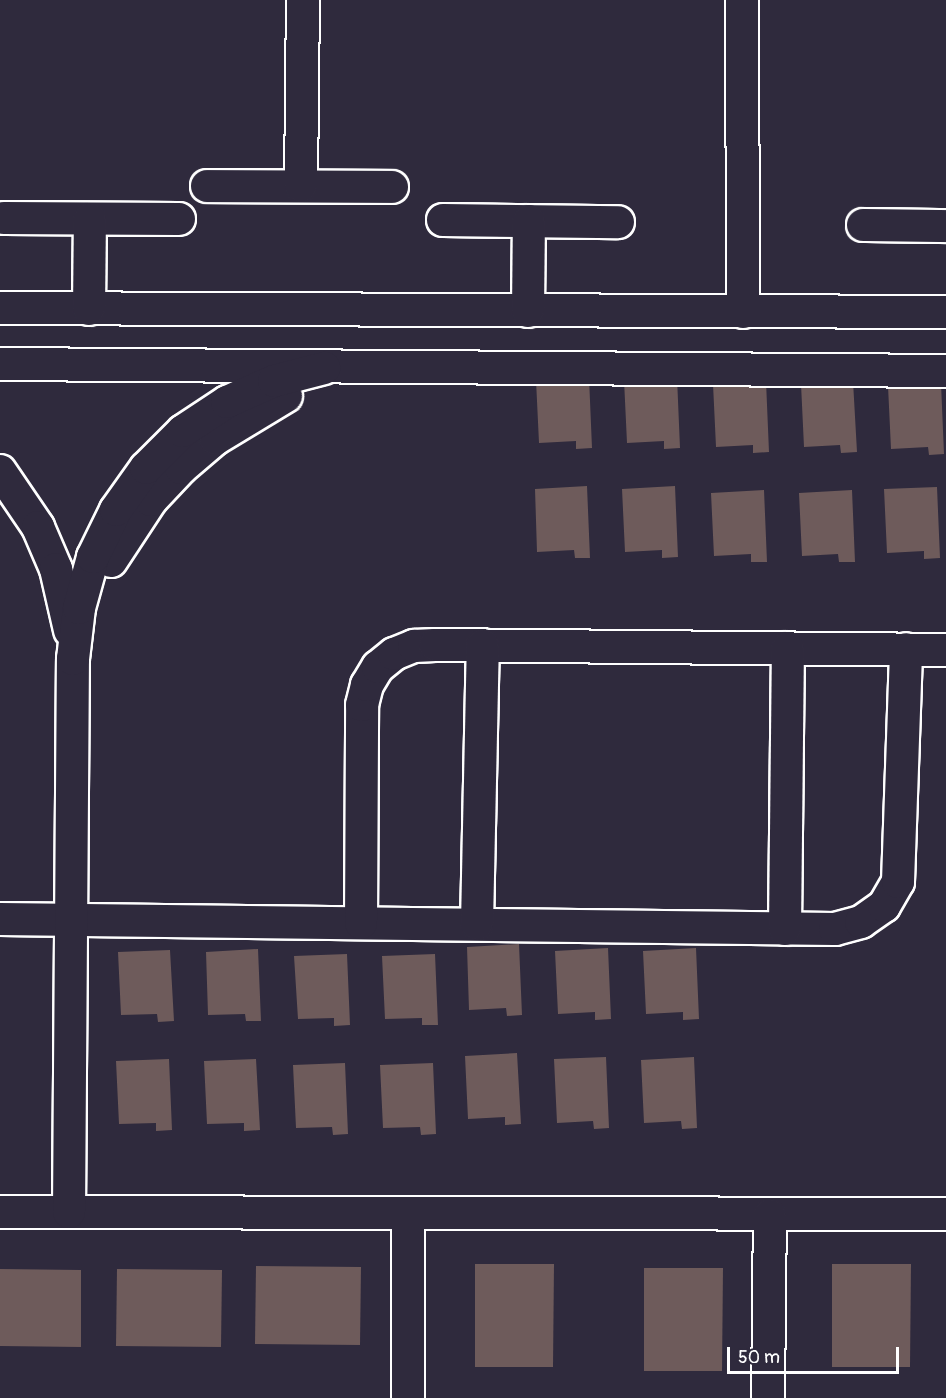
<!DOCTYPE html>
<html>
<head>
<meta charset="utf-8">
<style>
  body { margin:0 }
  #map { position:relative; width:946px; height:1398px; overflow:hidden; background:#2f2a3d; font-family:Pangolin,sans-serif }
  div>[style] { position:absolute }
  .building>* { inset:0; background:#6e5b5b }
  .roads { filter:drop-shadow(2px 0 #fff) drop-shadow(-2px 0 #fff) drop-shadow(0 2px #fff) drop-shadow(0 -2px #fff) }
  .minor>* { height:32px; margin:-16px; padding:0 16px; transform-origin:16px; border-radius:16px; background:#2f2a3d }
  span { translate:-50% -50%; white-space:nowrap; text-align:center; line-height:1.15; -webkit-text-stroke:5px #2f2a3d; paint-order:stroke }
  .scale { position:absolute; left:727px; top:1347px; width:172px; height:27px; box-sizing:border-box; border:3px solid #fff; border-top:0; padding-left:8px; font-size:18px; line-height:21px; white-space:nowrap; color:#fff; -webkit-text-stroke:4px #2f2a3d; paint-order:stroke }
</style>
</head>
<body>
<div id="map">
  <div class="building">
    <div style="clip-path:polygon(589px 377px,592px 448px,576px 449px,576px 441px,539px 443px,536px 380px)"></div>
    <div style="clip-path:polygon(677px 377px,680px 448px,664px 449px,664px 441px,627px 443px,624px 380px)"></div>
    <div style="clip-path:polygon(766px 381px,769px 452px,753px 453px,753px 445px,716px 447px,713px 384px)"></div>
    <div style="clip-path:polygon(853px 381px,857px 452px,841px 453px,840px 445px,804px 447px,801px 384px)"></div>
    <div style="clip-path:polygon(941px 383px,944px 454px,929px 455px,928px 447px,891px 449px,888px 386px)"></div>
    <div style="clip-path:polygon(587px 486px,590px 558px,575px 558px,574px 550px,537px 552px,535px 489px)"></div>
    <div style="clip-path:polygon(675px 486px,678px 557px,662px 558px,662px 550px,625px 552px,622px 489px)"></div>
    <div style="clip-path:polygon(937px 487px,940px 558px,924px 559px,924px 551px,887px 553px,884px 489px)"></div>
    <div style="clip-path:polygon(764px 490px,767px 562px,751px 562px,751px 554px,714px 556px,711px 493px)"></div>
    <div style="clip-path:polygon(852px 490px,855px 562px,839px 562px,838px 554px,802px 556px,799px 493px)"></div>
    <div style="clip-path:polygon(519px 944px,522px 1015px,507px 1016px,506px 1008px,469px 1010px,467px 947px)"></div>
    <div style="clip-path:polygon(608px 948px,611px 1019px,595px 1020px,595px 1012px,558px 1014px,555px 951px)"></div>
    <div style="clip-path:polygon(696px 948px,699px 1019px,683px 1020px,683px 1012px,646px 1014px,643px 951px)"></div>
    <div style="clip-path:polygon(258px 949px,261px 1021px,246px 1021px,245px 1014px,208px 1015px,206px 952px)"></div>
    <div style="clip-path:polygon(170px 950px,174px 1021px,158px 1022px,157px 1014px,121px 1015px,118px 952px)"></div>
    <div style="clip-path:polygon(347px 954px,350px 1025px,334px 1026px,334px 1018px,298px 1019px,294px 956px)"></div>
    <div style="clip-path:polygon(435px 954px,438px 1025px,422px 1025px,422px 1018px,385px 1019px,382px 956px)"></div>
    <div style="clip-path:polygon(517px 1053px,521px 1124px,505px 1125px,505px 1117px,468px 1119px,465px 1056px)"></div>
    <div style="clip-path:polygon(606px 1057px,609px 1128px,594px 1129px,593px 1121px,557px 1123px,554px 1059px)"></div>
    <div style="clip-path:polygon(694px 1057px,697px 1128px,682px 1129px,681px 1121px,644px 1123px,641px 1060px)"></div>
    <div style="clip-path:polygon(169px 1059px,172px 1130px,156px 1131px,156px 1123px,119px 1124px,116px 1061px)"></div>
    <div style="clip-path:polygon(256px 1059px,260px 1130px,244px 1131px,244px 1123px,207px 1124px,204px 1061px)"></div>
    <div style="clip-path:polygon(345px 1063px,348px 1134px,333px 1135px,332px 1127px,296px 1128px,293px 1065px)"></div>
    <div style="clip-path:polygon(433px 1063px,436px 1134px,421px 1135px,420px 1127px,383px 1128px,380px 1065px)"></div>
    <div style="clip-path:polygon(475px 1264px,554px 1264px,553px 1367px,475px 1367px)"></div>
    <div style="clip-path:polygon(832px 1264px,911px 1264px,910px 1367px,832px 1367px)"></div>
    <div style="clip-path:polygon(256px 1266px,361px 1267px,360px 1345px,255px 1344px)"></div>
    <div style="clip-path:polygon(644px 1268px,723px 1268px,722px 1371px,644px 1371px)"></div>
    <div style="clip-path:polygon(0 1269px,81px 1270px,81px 1347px,0 1346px)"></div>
    <div style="clip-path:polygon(117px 1269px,222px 1270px,221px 1347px,116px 1346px)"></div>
  </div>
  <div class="roads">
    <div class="minor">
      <div style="left:742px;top:0;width:312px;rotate:89.8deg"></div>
      <div style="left:207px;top:186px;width:185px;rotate:0.3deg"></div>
      <div style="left:301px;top:186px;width:186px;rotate:-89.4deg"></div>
      <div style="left:4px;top:218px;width:175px;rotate:0.3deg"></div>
      <div style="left:443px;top:220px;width:175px;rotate:0.7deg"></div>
      <div style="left:863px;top:225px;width:83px;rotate:0.7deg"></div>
      <div style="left:0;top:308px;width:946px;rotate:0.24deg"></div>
      <div style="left:89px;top:309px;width:90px;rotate:-89.4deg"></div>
      <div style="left:528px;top:311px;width:90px;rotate:-89.4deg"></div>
      <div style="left:0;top:364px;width:946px;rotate:0.42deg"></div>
      <div style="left:0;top:471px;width:68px;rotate:55.8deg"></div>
      <div style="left:38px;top:527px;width:46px;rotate:66.8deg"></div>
      <div style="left:56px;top:569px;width:63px;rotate:77.1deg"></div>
      <div style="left:111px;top:561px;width:73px;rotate:-56.7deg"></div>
      <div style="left:151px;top:500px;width:44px;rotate:-46.8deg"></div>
      <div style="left:181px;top:468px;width:45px;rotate:-40.5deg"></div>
      <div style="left:215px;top:439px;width:83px;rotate:-31.2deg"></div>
      <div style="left:0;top:919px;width:835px;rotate:0.69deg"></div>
      <div style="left:835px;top:929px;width:27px;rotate:-15deg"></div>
      <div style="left:861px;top:922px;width:28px;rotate:-35deg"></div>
      <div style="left:884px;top:906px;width:28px;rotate:-60deg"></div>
      <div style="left:898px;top:882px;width:233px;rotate:-88deg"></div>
      <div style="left:361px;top:923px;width:218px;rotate:-89.7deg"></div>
      <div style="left:362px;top:705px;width:21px;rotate:-76deg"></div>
      <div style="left:367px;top:685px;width:21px;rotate:-59deg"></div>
      <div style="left:378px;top:667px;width:21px;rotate:-39deg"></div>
      <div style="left:394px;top:654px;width:22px;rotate:-22deg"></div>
      <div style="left:414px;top:646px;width:21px;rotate:-3deg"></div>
      <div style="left:435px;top:645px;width:511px;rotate:0.56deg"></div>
      <div style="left:477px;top:924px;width:279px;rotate:-88.8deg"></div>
      <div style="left:785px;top:929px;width:281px;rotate:-89.4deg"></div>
      <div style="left:0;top:1212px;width:946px;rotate:0.12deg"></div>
      <div style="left:69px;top:1212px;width:553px;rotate:-89.59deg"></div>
      <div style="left:73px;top:659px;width:51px;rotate:-83.3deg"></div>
      <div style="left:79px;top:608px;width:53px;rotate:-74.6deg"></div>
      <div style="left:93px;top:557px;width:52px;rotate:-63.9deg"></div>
      <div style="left:116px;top:510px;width:52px;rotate:-54.5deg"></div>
      <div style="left:146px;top:468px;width:52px;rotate:-45deg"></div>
      <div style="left:183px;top:431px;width:53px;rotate:-33.4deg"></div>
      <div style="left:227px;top:402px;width:51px;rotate:-24.1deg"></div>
      <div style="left:274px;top:381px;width:52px;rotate:-14.6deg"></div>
      <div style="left:408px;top:1398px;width:183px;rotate:-90deg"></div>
      <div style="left:768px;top:1398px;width:183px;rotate:-89.4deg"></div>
    </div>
  </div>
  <div class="scale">50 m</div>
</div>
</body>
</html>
